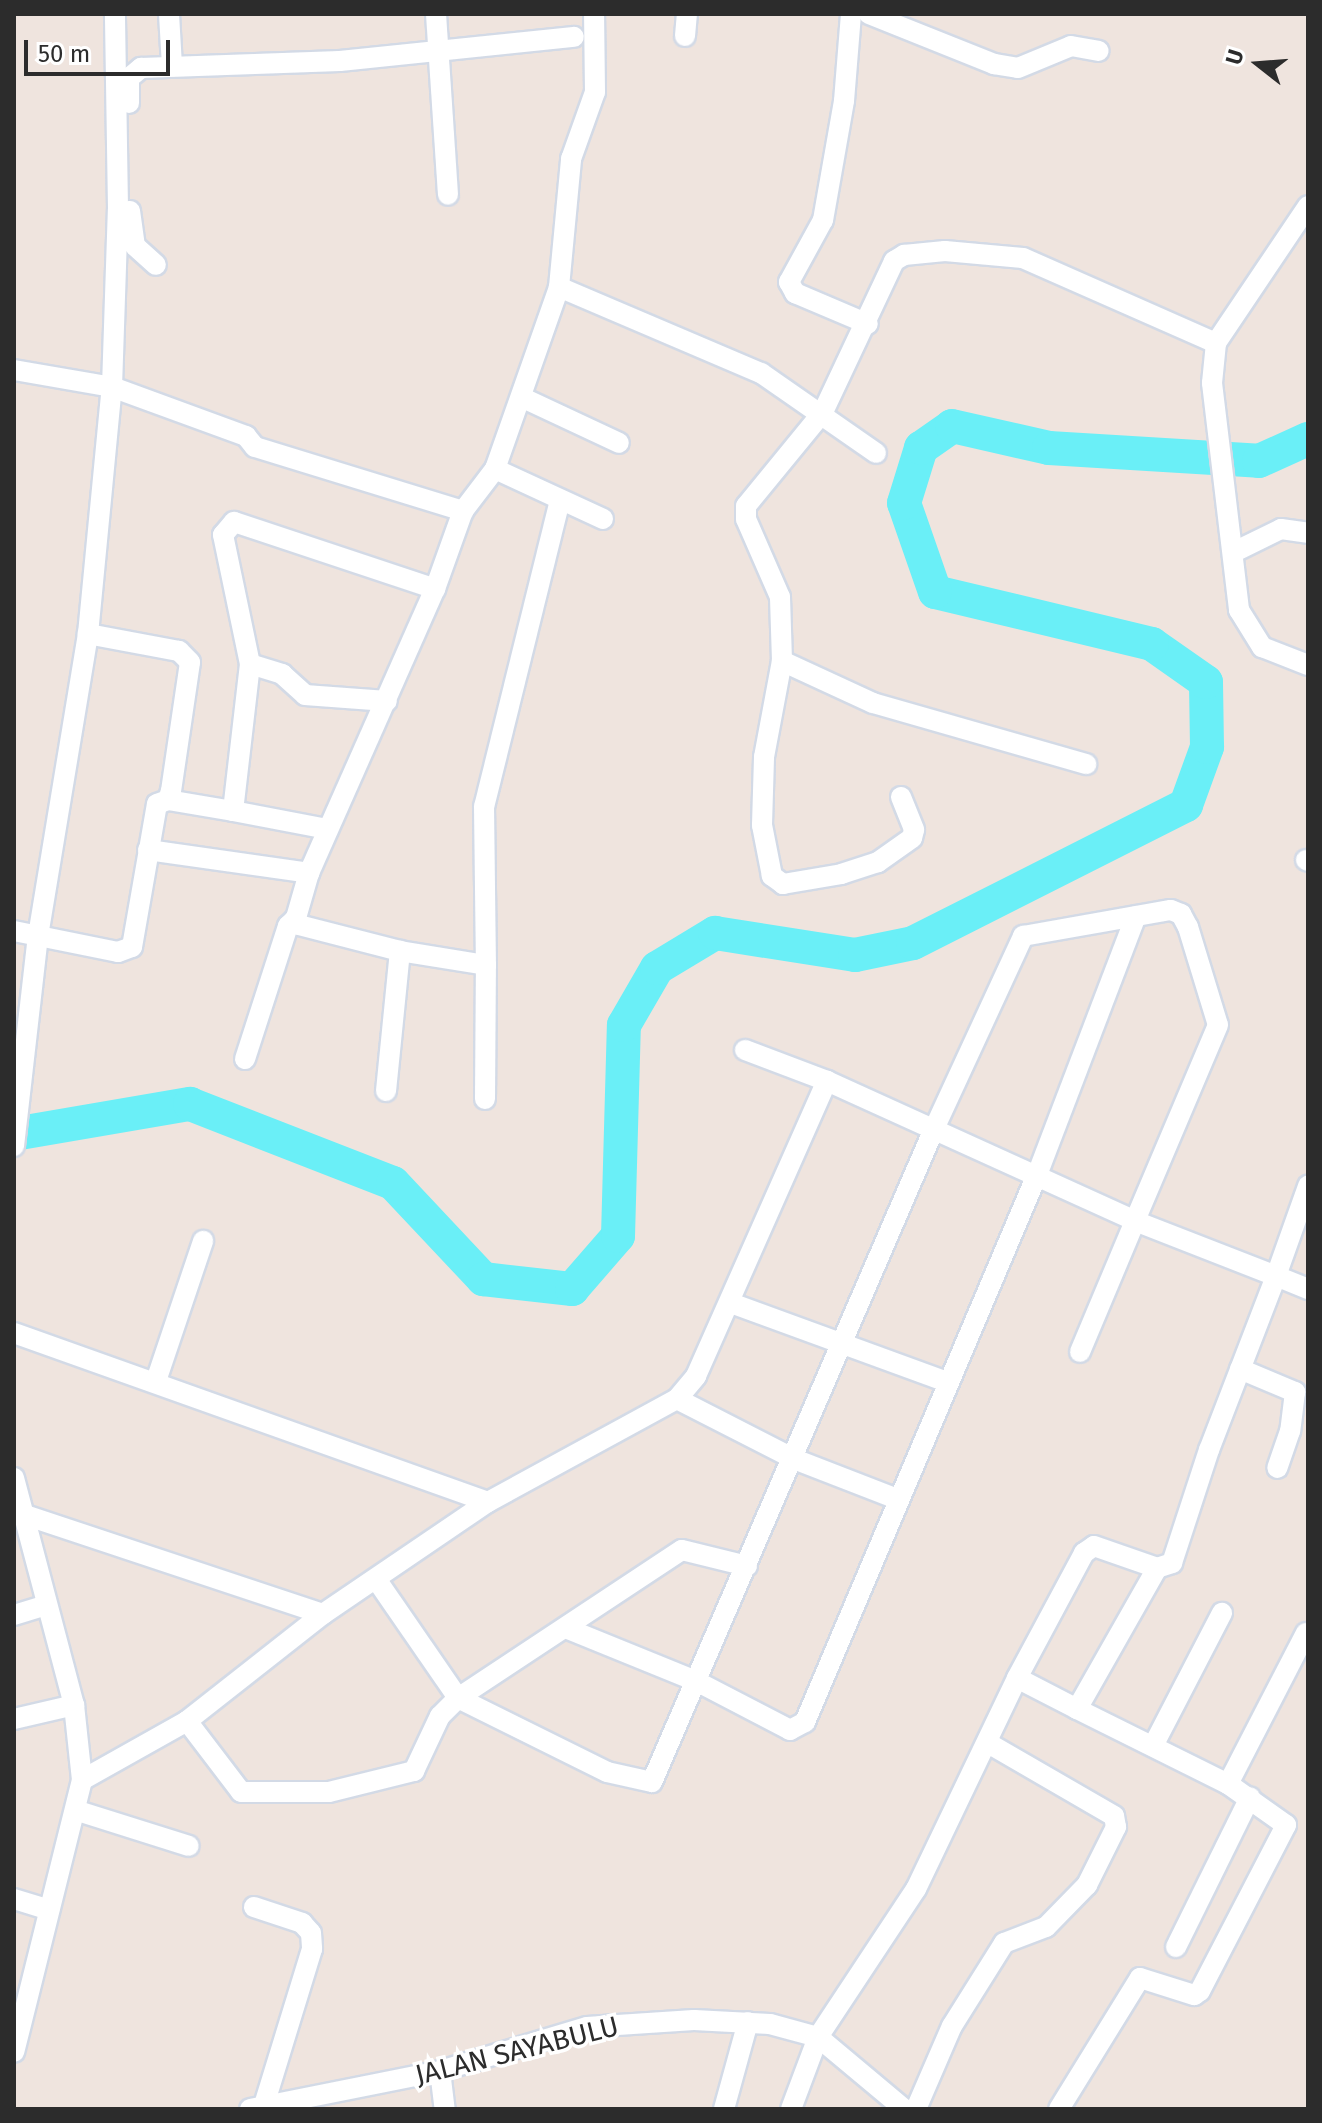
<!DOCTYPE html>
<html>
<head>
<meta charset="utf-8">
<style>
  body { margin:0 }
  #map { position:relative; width:1322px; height:2123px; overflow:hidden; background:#efe4de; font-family:"Fira Sans",sans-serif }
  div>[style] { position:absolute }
  .river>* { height:34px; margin:-17px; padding:0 17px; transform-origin:17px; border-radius:17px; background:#6aeff7 }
  .roads { filter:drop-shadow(2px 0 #d3dae6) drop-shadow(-2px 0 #d3dae6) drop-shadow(0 2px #d3dae6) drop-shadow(0 -2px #d3dae6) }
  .minor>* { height:20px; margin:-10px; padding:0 10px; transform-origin:10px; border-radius:10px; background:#fff }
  span { translate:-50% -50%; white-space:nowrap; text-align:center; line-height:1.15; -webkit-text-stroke:7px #fff; paint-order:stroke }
  .street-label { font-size:28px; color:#2c2c2c }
  .frame { position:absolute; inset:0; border:16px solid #2c2c2c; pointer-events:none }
  .north { position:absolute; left:1218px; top:24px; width:80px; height:80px; -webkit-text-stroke:6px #fff; paint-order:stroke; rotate:287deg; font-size:22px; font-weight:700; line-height:32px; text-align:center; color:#2c2c2c }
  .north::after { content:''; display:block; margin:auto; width:28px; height:36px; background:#2c2c2c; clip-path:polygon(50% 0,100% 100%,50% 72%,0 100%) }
  .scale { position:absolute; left:24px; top:40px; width:146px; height:36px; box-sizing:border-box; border:4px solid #2c2c2c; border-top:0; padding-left:10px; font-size:24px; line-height:28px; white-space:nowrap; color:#2c2c2c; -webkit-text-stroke:6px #fff; paint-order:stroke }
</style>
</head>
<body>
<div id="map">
  <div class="river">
    <div style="left:14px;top:1134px;width:179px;rotate:-9.7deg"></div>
    <div style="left:190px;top:1104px;width:218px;rotate:21.3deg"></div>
    <div style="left:393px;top:1183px;width:132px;rotate:46.8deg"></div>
    <div style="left:483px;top:1279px;width:90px;rotate:6.4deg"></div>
    <div style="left:572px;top:1289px;width:70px;rotate:-49deg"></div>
    <div style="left:618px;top:1236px;width:211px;rotate:-88.4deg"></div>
    <div style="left:624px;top:1025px;width:66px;rotate:-59.9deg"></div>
    <div style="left:657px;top:968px;width:68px;rotate:-31.1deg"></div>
    <div style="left:715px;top:933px;width:142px;rotate:8.9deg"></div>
    <div style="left:855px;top:955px;width:59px;rotate:-11.7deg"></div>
    <div style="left:913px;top:943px;width:306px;rotate:-26.8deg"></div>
    <div style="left:1186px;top:805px;width:62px;rotate:-70.1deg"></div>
    <div style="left:1207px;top:747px;width:65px;rotate:-90.9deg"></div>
    <div style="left:1206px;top:682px;width:66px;rotate:-144.9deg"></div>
    <div style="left:1152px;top:644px;width:223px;rotate:-166.5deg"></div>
    <div style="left:935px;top:592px;width:94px;rotate:-109.2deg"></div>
    <div style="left:904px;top:503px;width:58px;rotate:-72.8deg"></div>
    <div style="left:921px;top:448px;width:38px;rotate:-35deg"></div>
    <div style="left:952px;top:426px;width:99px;rotate:12.8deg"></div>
    <div style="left:1049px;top:448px;width:210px;rotate:3.5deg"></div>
    <div style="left:1259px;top:461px;width:54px;rotate:-24.2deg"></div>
  </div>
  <div class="roads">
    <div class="minor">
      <div style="left:169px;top:14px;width:52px;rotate:86.7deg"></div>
      <div style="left:436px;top:14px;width:181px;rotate:86.2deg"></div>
      <div style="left:851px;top:14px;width:87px;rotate:94.6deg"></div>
      <div style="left:844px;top:101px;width:121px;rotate:100deg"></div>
      <div style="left:823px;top:220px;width:71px;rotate:118.7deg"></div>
      <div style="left:789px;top:282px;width:13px;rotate:61deg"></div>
      <div style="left:795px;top:293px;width:79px;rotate:23deg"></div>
      <div style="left:869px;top:14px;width:135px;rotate:21.8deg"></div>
      <div style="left:994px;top:64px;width:24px;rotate:9deg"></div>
      <div style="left:1018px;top:68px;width:57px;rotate:-22.5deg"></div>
      <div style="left:1071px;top:46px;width:28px;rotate:10deg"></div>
      <div style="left:685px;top:36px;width:22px;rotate:-85deg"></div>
      <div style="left:129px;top:103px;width:25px;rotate:-90deg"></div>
      <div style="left:129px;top:78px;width:16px;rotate:-40deg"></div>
      <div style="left:141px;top:68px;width:199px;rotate:-2deg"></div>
      <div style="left:340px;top:61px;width:235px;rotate:-5.9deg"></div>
      <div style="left:1308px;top:206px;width:165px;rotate:123.9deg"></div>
      <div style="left:1216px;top:343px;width:40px;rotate:95.7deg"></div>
      <div style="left:1212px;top:383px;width:229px;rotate:83.2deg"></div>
      <div style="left:1239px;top:610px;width:44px;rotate:58.1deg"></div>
      <div style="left:1262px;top:647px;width:49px;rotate:21.4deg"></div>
      <div style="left:130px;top:211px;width:35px;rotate:82deg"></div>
      <div style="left:135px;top:246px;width:28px;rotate:42deg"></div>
      <div style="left:559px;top:287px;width:220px;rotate:23.1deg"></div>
      <div style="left:761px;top:373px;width:140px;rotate:34.8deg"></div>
      <div style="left:14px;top:370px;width:99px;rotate:9.8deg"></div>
      <div style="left:112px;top:387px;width:143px;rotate:20.1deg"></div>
      <div style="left:246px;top:436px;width:14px;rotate:51deg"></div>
      <div style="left:255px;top:447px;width:218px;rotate:17.1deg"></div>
      <div style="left:521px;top:397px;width:108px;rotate:25.1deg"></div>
      <div style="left:495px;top:469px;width:119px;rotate:24.8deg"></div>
      <div style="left:560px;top:500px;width:315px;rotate:103.9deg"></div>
      <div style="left:484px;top:806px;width:159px;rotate:89.3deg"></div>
      <div style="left:486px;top:965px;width:87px;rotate:-170.8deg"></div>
      <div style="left:400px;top:951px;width:104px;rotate:-165.6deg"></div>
      <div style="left:299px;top:925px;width:8px;rotate:-113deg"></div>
      <div style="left:296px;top:918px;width:47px;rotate:-73.9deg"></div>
      <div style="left:309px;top:873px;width:311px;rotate:-66.1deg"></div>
      <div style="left:435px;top:589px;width:83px;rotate:-70.3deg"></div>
      <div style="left:463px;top:511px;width:53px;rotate:-52.7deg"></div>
      <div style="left:495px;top:469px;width:193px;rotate:-70.6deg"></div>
      <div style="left:559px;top:287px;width:129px;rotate:-84.6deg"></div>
      <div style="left:571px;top:159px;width:71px;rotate:-70.3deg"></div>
      <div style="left:595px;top:92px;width:78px;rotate:-90.7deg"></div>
      <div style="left:1234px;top:552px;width:52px;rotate:-26.1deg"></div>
      <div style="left:1281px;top:529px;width:27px;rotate:8deg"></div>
      <div style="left:782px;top:661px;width:100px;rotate:24.8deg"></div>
      <div style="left:873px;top:703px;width:222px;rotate:16deg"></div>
      <div style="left:250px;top:664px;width:34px;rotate:17deg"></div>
      <div style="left:282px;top:674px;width:31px;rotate:42deg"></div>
      <div style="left:305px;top:695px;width:82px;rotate:4.2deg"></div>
      <div style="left:901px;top:797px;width:35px;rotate:68deg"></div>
      <div style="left:914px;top:830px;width:8px;rotate:104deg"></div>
      <div style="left:912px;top:838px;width:42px;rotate:144.8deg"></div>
      <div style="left:878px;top:862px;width:38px;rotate:162deg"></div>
      <div style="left:842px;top:874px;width:60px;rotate:170.4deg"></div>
      <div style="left:783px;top:884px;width:14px;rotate:-144deg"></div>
      <div style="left:772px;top:876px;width:52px;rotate:-101.1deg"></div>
      <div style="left:762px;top:825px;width:68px;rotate:-88.3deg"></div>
      <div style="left:764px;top:757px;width:98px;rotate:-79.4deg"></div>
      <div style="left:782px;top:661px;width:64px;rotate:-91.8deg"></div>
      <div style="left:780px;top:597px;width:85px;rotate:-113.6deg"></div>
      <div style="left:746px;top:519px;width:13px;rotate:-90deg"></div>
      <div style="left:746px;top:506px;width:122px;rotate:-50.7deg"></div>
      <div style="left:823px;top:412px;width:167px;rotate:-64.8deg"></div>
      <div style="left:894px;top:261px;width:12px;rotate:-31deg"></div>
      <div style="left:904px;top:255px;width:41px;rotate:-5.6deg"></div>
      <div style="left:945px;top:251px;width:78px;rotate:5.1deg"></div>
      <div style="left:1023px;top:258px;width:211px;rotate:23.8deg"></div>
      <div style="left:168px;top:800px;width:66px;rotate:9.6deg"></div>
      <div style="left:233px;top:811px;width:148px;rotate:-83.4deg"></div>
      <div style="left:250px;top:664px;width:132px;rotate:-101.8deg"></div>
      <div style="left:223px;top:535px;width:17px;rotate:-50deg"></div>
      <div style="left:234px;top:522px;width:212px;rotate:18.4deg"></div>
      <div style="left:233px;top:811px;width:96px;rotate:10.8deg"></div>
      <div style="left:148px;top:850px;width:163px;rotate:8.1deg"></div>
      <div style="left:1306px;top:860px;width:2px;rotate:27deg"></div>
      <div style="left:14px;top:931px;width:106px;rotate:11.4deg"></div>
      <div style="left:118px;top:952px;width:15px;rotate:-20deg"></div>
      <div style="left:132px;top:947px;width:145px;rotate:-80.1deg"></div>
      <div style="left:157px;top:804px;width:12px;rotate:-20deg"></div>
      <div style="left:168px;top:800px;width:9px;rotate:-72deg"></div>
      <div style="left:171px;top:791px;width:130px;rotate:-81.6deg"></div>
      <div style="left:190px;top:662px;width:16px;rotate:-135deg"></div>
      <div style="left:179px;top:651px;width:93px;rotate:-169.4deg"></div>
      <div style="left:745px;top:1050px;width:88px;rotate:20.7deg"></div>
      <div style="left:827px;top:1081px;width:338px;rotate:24.4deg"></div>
      <div style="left:1135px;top:1221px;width:142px;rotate:112.8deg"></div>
      <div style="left:245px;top:1059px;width:140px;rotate:-72.1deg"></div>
      <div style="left:288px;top:926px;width:11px;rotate:-45deg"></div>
      <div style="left:386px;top:1091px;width:141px;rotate:-84.3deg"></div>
      <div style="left:485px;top:1099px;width:134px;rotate:-89.6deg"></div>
      <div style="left:14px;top:1146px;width:211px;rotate:-83.5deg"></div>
      <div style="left:38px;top:936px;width:306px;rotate:-80.6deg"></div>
      <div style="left:88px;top:634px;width:248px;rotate:-84.5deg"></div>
      <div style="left:112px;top:387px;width:178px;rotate:-88.1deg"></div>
      <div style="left:118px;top:209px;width:195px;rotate:-90.9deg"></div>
      <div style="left:731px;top:1303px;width:230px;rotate:20.1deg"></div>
      <div style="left:14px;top:1333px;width:503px;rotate:19.62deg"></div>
      <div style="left:488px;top:1502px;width:215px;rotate:-28.6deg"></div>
      <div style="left:677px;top:1399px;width:30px;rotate:-50deg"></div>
      <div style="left:696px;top:1376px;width:323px;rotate:-66.1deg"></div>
      <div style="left:1240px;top:1369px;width:60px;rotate:22.7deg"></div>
      <div style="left:1295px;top:1392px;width:39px;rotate:97deg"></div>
      <div style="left:1290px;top:1431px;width:39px;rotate:109deg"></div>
      <div style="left:156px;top:1381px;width:148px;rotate:-71.4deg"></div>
      <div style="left:677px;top:1399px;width:131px;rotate:27.1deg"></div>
      <div style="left:794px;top:1459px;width:110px;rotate:21.2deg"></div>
      <div style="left:14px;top:1478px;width:235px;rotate:75.2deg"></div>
      <div style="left:74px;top:1705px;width:75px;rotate:83.9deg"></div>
      <div style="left:82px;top:1780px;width:280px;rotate:104deg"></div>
      <div style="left:22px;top:1514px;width:317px;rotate:18.4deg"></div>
      <div style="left:376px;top:1579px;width:145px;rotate:55.4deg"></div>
      <div style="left:14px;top:1615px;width:34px;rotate:-17deg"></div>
      <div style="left:568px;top:1629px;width:138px;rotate:22.1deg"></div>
      <div style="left:696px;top:1681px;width:106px;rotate:27.5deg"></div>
      <div style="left:790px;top:1730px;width:17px;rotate:-28deg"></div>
      <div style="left:805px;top:1722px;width:594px;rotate:-67.02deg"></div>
      <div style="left:1037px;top:1175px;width:277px;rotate:-69.1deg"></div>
      <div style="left:1017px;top:1678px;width:68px;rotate:27.3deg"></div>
      <div style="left:1077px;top:1709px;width:162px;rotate:-60.4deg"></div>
      <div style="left:458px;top:1698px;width:166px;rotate:26.4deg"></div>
      <div style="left:607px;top:1772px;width:46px;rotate:12.5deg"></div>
      <div style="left:652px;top:1782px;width:711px;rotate:-66.64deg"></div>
      <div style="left:934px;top:1129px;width:213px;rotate:-65.2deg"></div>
      <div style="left:1023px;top:936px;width:150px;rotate:-10deg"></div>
      <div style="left:1171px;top:910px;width:11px;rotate:22deg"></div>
      <div style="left:1181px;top:914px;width:15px;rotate:62deg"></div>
      <div style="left:1188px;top:927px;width:102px;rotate:73deg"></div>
      <div style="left:1218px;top:1025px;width:213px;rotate:113deg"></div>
      <div style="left:1135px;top:1221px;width:151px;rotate:21.3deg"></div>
      <div style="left:1276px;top:1276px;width:96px;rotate:-70.4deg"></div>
      <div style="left:14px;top:1719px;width:62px;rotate:-13.1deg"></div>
      <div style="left:187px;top:1721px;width:89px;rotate:52.7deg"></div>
      <div style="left:241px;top:1792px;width:88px"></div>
      <div style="left:329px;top:1792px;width:88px;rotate:-13.9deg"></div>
      <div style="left:414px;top:1771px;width:61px;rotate:-64.7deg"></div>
      <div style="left:440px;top:1716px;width:25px;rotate:-45deg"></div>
      <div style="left:458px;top:1698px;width:268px;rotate:-33.5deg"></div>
      <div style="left:682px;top:1550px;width:67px;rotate:13.8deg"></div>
      <div style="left:1153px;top:1746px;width:150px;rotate:-62.6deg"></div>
      <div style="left:82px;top:1780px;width:120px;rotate:-29.3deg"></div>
      <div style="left:187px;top:1721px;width:173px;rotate:-38.2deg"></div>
      <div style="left:323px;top:1614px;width:199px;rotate:-34.2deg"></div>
      <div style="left:1228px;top:1784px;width:170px;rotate:-62.7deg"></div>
      <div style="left:78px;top:1811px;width:116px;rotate:17.5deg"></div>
      <div style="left:14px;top:1899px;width:37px;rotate:17deg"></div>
      <div style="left:254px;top:1907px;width:51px;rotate:18.4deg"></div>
      <div style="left:302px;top:1923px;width:13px;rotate:48deg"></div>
      <div style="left:311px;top:1933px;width:16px;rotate:86deg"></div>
      <div style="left:312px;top:1949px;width:166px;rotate:107.1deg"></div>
      <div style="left:1176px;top:1947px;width:167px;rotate:-63.7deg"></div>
      <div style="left:440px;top:2071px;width:38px;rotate:83deg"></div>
      <div style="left:250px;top:2109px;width:194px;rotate:-11.3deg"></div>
      <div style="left:440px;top:2071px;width:153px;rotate:-16.7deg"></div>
      <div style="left:587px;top:2027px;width:107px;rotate:-3.7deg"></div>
      <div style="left:694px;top:2020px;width:76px;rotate:3deg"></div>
      <div style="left:770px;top:2024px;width:50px;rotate:15.2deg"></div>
      <div style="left:818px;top:2037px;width:112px;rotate:39.9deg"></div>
      <div style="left:724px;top:2109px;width:90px;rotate:-74.6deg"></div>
      <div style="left:791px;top:2109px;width:77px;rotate:-69.4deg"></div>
      <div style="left:818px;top:2037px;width:178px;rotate:-56.5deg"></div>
      <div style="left:916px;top:1889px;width:234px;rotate:-64.4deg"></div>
      <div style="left:1017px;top:1678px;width:142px;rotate:-61.8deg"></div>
      <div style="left:1084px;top:1553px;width:12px;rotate:-35deg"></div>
      <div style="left:1094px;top:1546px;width:67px;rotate:19.2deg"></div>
      <div style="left:1157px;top:1568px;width:16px;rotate:-18deg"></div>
      <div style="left:1172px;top:1563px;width:119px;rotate:-71.9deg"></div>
      <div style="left:1209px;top:1450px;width:186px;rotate:-68.9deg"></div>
      <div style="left:1276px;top:1276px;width:35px;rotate:22deg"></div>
      <div style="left:916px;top:2109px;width:90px;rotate:-66.6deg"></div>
      <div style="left:952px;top:2026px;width:98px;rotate:-57.9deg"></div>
      <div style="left:1004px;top:1943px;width:45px;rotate:-20.9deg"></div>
      <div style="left:1046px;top:1927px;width:59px;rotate:-45.7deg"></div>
      <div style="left:1087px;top:1885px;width:65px;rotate:-63.4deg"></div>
      <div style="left:1116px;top:1827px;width:11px;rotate:-100deg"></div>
      <div style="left:1114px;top:1816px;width:146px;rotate:-149.9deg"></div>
      <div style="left:1059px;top:2109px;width:154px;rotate:-58.3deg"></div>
      <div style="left:1140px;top:1978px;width:57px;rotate:17.5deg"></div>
      <div style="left:1194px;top:1995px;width:7px;rotate:-34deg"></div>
      <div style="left:1200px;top:1991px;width:187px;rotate:-62.6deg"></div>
      <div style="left:1286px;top:1825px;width:71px;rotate:-144.7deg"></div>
      <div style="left:1228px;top:1784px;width:169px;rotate:-153.6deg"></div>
    </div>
  </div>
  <div class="street-label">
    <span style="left:517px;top:2051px;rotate:-14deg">JALAN SAYABULU</span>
  </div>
  <div class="frame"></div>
  <div class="north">U</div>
  <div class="scale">50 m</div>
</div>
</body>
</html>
